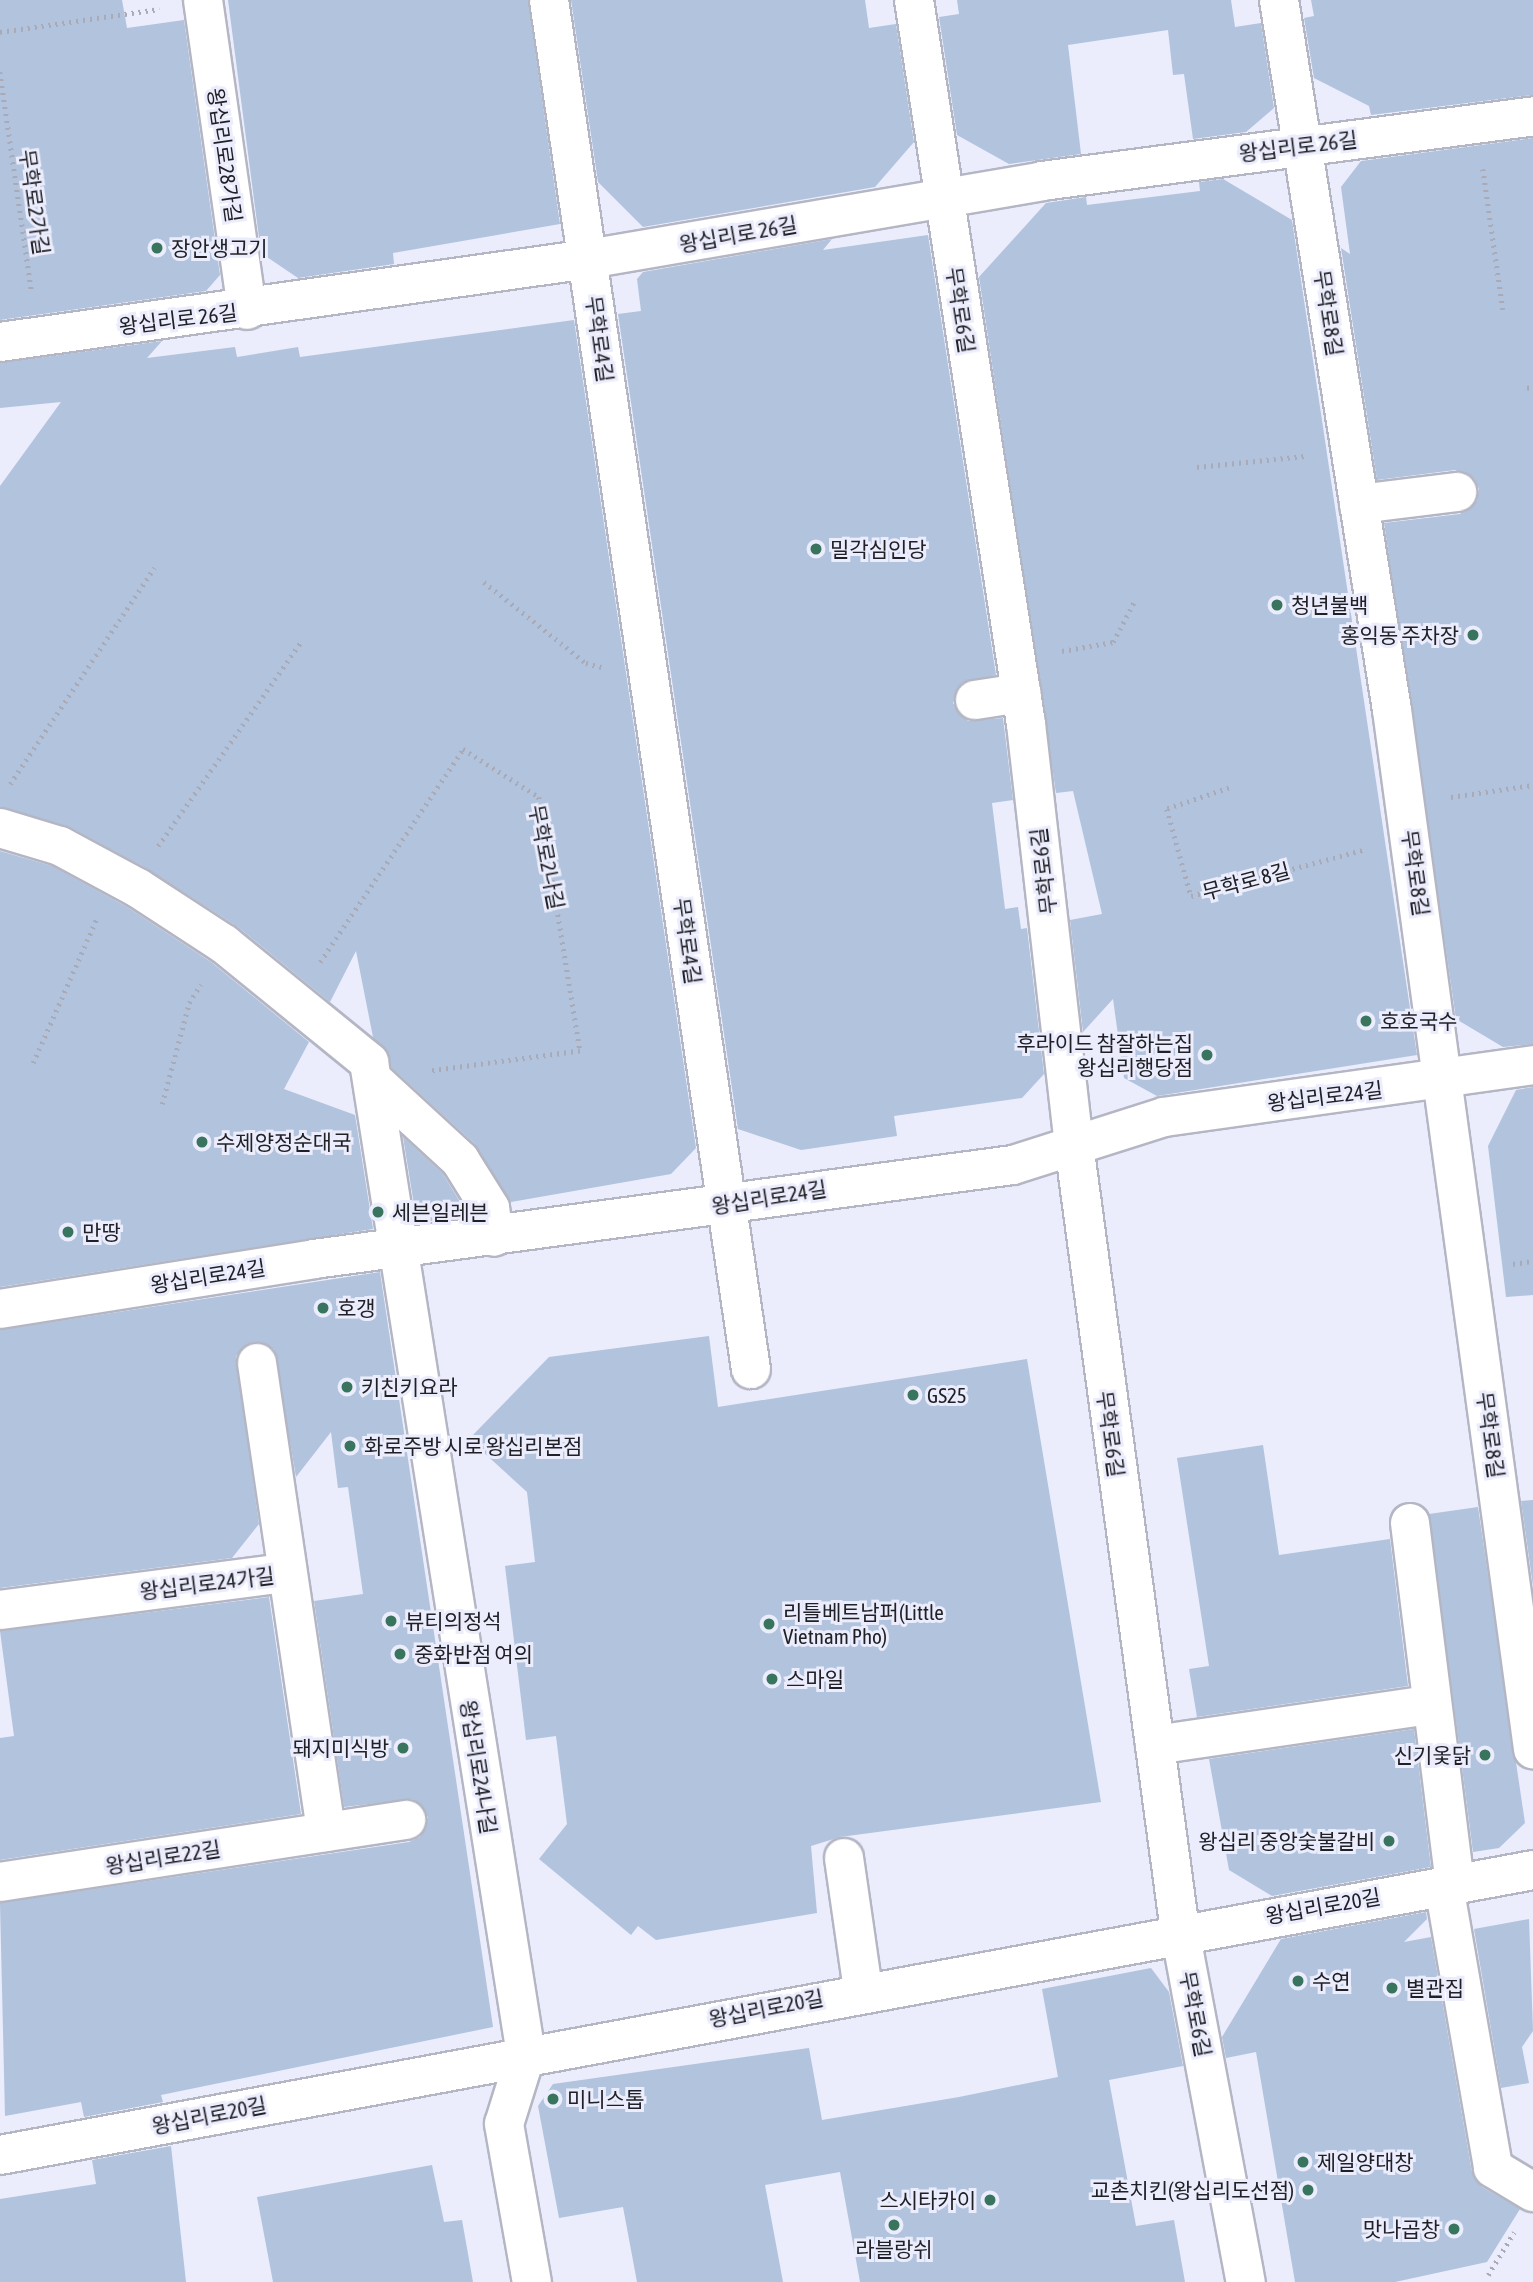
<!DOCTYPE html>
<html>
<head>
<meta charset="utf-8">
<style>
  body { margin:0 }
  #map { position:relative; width:1533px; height:2282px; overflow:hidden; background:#ebecfc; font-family:"Asap Condensed","Noto Sans KR",sans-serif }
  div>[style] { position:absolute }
  .building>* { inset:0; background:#b1c3dd }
  .path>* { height:4.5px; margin-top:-2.25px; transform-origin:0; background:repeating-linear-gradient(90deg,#a9aab6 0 2px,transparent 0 7px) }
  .roads { filter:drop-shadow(2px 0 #b4b6c4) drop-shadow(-2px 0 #b4b6c4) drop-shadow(0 2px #b4b6c4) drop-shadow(0 -2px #b4b6c4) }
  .minor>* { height:38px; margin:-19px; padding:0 19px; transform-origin:19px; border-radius:19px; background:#fff }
  .dots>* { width:19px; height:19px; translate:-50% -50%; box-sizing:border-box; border:4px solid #ebecfc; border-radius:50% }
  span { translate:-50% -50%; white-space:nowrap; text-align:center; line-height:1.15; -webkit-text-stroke:6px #ebecfc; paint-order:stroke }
  .street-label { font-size:21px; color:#202126 }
  .poi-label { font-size:21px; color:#202126 }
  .left { translate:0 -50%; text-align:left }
  .right { translate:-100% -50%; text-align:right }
</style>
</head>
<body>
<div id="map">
  <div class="building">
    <div style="clip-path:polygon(0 0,122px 0,127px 28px,184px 20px,220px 275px,206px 291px,0 320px)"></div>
    <div style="clip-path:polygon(228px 0,528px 0,560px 224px,393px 253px,394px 264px,298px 278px,261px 253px)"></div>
    <div style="clip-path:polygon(571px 0,865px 0,869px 28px,896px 24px,914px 142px,875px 187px,643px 227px,598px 182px)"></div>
    <div style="clip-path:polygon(957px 0,1231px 0,1235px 27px,1261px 23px,1274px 108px,1246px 132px,1193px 139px,1184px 74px,1173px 75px,1168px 30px,1068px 45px,1081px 154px,1009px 164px,957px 135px,939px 17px,959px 14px)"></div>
    <div style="clip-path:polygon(1311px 0,1533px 0,1533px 95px,1371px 115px,1369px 106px,1314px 78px,1304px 18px,1314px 16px)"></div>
    <div style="clip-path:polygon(1533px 138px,1533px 1044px,1503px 1047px,1456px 1019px,1384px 523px,1460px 514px,1477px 501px,1479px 489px,1474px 478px,1455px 470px,1377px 480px,1341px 248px,1350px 254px,1341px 187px,1361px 161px)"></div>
    <div style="clip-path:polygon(1223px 179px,1292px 220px,1417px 1055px,1157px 1096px,1124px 1078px,1113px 999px,1083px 1032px,1070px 920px,1102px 914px,1073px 791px,1056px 793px,979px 277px,1046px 203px,1086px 197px,1087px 205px,1200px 191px,1199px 182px)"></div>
    <div style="clip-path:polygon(928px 235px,996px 675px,962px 683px,953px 703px,968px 721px,1003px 718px,1013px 800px,992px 803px,1005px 909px,1018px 907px,1021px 929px,1027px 928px,1044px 1074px,1022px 1098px,894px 1116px,897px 1136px,801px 1150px,738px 1129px,618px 314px,641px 311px,637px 279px,643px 272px,832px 239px,823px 250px)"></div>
    <div style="clip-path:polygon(574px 320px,696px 1148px,671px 1174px,511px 1202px,475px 1144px,392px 1068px,373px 1037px,356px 951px,330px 1002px,238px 927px,148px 869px,70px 827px,0 807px,0 486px,61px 402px,0 408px,0 363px,162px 341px,147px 358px,235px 347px,237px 357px,298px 347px,300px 357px)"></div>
    <div style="clip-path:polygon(0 851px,52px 866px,127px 907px,211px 962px,309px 1042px,284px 1089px,355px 1115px,373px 1229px,0 1287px)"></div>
    <div style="clip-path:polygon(1533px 1087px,1533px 1295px,1506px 1297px,1488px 1146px,1516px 1090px)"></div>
    <div style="clip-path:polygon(403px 1137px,443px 1174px,468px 1215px,417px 1223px)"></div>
    <div style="clip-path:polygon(380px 1272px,493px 2027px,161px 2095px,163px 2102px,84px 2117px,81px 2102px,5px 2116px,0 1903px,409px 1842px,420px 1837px,428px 1817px,413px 1799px,344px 1807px,314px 1601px,363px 1594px,348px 1487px,338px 1488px,331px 1432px,296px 1477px,274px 1349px,253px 1342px,236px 1356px,259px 1524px,232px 1558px,0 1588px,0 1330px)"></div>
    <div style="clip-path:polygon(709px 1336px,718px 1407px,1027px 1359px,1101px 1802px,840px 1837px,811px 1846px,817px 1913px,656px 1940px,638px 1926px,631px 1935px,539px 1859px,567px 1824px,556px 1736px,526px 1740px,505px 1566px,535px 1562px,527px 1492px,469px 1439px,549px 1357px)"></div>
    <div style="clip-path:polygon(1263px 1445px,1279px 1555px,1390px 1539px,1408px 1686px,1197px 1717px,1189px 1669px,1209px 1666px,1177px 1458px)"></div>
    <div style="clip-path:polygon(1533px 1500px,1533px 1586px,1521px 1501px)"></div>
    <div style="clip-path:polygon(1478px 1507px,1525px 1823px,1499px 1848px,1473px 1852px,1429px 1514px)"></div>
    <div style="clip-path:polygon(269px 1597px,301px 1814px,0 1860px,0 1738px,14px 1736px,0 1631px)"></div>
    <div style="clip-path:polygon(1414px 1729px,1431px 1867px,1272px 1896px,1229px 1870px,1209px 1759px)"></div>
    <div style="clip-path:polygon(1426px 1912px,1427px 1919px,1404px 1942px,1431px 1937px,1472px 2172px,1482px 2187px,1520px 2209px,1487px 2262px,1395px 2282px,1295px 2282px,1256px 2052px,1226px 2058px,1222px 2037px,1281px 1939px)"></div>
    <div style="clip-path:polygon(1529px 1919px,1533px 2031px,1522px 2047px,1529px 2083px,1501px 2088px,1474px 1929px)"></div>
    <div style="clip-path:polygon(1151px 1968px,1169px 1992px,1183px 2066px,1109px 2080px,1136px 2226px,1174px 2220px,1185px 2282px,860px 2282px,840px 2172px,765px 2185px,783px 2282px,637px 2282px,623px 2207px,559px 2218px,538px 2106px,553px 2084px,809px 2048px,822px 2120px,959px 2097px,1058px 2077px,1042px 1989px)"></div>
    <div style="clip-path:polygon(171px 2146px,186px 2282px,0 2282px,0 2199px,96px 2184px,92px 2160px)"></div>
    <div style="clip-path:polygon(432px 2165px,444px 2222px,462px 2220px,473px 2282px,273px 2282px,257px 2197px)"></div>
  </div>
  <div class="path">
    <div style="left:0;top:32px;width:161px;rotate:-8.2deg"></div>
    <div style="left:0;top:72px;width:223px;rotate:81.8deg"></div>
    <div style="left:1483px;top:169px;width:142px;rotate:81.9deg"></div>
    <div style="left:1527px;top:388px;width:6px;rotate:-9deg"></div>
    <div style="left:1197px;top:467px;width:109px;rotate:-5.8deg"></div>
    <div style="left:484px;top:582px;width:130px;rotate:38.5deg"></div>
    <div style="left:586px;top:663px;width:16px;rotate:15deg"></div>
    <div style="left:1062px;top:651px;width:52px;rotate:-10deg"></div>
    <div style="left:1113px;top:642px;width:45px;rotate:-62.3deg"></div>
    <div style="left:10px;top:784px;width:260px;rotate:-56.3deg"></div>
    <div style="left:1229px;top:788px;width:65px;rotate:161.3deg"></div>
    <div style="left:1167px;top:809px;width:90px;rotate:74.6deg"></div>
    <div style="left:1191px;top:896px;width:181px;rotate:-15deg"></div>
    <div style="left:1451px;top:797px;width:83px;rotate:-8.3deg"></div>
    <div style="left:158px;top:846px;width:249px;rotate:-55deg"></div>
    <div style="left:320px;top:962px;width:257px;rotate:-56.1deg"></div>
    <div style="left:463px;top:749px;width:90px;rotate:32.3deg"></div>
    <div style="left:539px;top:797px;width:257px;rotate:80.8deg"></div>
    <div style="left:580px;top:1051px;width:151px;rotate:172.4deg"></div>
    <div style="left:33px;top:1063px;width:158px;rotate:-66.2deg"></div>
    <div style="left:162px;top:1104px;width:105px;rotate:-75deg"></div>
    <div style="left:189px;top:1003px;width:22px;rotate:-58deg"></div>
    <div style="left:1513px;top:1264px;width:20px;rotate:-9deg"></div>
    <div style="left:1488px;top:2275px;width:50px;rotate:-58.8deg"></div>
  </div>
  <div class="roads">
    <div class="minor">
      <div style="left:203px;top:0;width:313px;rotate:81.9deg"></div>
      <div style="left:549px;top:0;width:1384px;rotate:81.61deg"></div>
      <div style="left:914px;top:0;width:733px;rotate:81.21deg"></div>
      <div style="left:1026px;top:724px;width:424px;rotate:83.5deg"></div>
      <div style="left:1074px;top:1145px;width:793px;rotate:82.32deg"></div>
      <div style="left:1180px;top:1931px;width:357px;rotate:79.4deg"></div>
      <div style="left:1279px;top:0;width:719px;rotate:80.96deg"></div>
      <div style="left:1392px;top:710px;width:1049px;rotate:82.27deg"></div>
      <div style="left:0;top:342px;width:594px;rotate:-8.03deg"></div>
      <div style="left:588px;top:259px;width:461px;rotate:-9.7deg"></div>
      <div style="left:1042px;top:181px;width:495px;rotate:-7.5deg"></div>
      <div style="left:1359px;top:504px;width:99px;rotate:-7deg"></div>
      <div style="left:975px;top:700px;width:47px;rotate:-8.7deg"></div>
      <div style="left:0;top:828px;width:63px;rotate:16.7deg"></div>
      <div style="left:60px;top:846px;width:89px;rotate:28.3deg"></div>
      <div style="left:138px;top:888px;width:103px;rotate:33.1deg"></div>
      <div style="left:224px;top:944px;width:187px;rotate:39.1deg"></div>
      <div style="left:369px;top:1062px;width:1004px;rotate:81.01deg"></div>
      <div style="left:526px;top:2054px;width:73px;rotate:107.4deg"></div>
      <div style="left:504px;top:2124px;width:160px;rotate:80deg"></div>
      <div style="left:372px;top:1079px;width:120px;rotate:42.6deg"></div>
      <div style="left:460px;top:1160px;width:57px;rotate:58deg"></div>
      <div style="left:490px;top:1208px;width:29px;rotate:82deg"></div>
      <div style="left:0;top:1309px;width:318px;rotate:-9deg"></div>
      <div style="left:314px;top:1259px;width:705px;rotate:-7.66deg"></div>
      <div style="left:1013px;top:1165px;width:158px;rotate:-17.6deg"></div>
      <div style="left:1164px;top:1117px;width:373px;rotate:-8deg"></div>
      <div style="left:257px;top:1363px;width:474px;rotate:81.6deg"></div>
      <div style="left:1410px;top:1523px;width:364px;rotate:82.9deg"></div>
      <div style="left:0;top:1610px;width:288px;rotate:-7.4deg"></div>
      <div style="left:1155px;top:1745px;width:276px;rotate:-8.3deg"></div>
      <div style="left:844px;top:1858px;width:133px;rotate:81.8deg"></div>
      <div style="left:0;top:1882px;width:411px;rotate:-8.7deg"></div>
      <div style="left:1444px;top:1886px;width:286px;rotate:80.1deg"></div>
      <div style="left:1493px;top:2168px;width:47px;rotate:31deg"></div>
      <div style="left:0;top:2155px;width:1559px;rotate:-10.53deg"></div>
    </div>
  </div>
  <div class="dots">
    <div style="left:157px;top:248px;background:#39745e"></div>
    <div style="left:816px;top:549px;background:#39745e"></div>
    <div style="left:1277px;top:605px;background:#39745e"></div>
    <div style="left:1473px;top:635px;background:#39745e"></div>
    <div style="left:1366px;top:1021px;background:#39745e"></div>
    <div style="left:1207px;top:1055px;background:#39745e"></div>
    <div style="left:202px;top:1142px;background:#39745e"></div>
    <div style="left:378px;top:1212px;background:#39745e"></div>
    <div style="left:68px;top:1232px;background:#39745e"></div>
    <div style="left:323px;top:1308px;background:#39745e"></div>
    <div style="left:347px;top:1387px;background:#39745e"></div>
    <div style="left:913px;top:1395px;background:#39745e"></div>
    <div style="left:350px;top:1446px;background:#39745e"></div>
    <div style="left:391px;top:1621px;background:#39745e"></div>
    <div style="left:769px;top:1624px;background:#39745e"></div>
    <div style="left:400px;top:1654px;background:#39745e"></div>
    <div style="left:772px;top:1679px;background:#39745e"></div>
    <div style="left:403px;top:1748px;background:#39745e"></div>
    <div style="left:1485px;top:1755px;background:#39745e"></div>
    <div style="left:1389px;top:1841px;background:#39745e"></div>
    <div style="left:1298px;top:1981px;background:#39745e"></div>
    <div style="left:1392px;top:1988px;background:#39745e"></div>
    <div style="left:553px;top:2099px;background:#39745e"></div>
    <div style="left:1303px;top:2162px;background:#39745e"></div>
    <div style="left:1308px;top:2190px;background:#39745e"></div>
    <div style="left:990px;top:2200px;background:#39745e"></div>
    <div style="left:894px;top:2225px;background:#39745e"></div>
    <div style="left:1454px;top:2229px;background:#39745e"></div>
  </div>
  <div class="street-label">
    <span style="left:1298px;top:146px;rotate:-7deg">왕십리로 26길</span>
    <span style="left:225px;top:155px;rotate:82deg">왕십리로28가길</span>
    <span style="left:35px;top:202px;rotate:82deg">무학로2가길</span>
    <span style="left:738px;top:234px;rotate:-10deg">왕십리로 26길</span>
    <span style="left:961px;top:310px;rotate:81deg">무학로6길</span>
    <span style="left:1329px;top:313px;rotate:81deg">무학로8길</span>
    <span style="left:178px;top:319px;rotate:-7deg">왕십리로 26길</span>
    <span style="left:600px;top:339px;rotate:82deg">무학로4길</span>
    <span style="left:547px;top:857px;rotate:79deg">무학로2나길</span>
    <span style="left:1043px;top:871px;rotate:-97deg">무학로6길</span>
    <span style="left:1416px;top:873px;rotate:82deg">무학로8길</span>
    <span style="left:1246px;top:881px;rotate:-15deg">무학로 8길</span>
    <span style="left:688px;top:941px;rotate:82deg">무학로4길</span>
    <span style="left:1325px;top:1096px;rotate:-7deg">왕십리로24길</span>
    <span style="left:769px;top:1197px;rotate:-9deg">왕십리로24길</span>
    <span style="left:208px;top:1276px;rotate:-9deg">왕십리로24길</span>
    <span style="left:1111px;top:1434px;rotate:82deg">무학로6길</span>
    <span style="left:1491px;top:1435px;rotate:82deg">무학로8길</span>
    <span style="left:207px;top:1583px;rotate:-7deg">왕십리로24가길</span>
    <span style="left:479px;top:1767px;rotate:81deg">왕십리로24나길</span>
    <span style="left:163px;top:1857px;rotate:-9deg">왕십리로22길</span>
    <span style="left:1323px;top:1906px;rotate:-10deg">왕십리로20길</span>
    <span style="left:766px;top:2008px;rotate:-11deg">왕십리로20길</span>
    <span style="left:1196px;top:2014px;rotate:79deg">무학로6길</span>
    <span style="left:209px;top:2115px;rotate:-11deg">왕십리로20길</span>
  </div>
  <div class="poi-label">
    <span class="left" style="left:171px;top:248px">장안생고기</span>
    <span class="left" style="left:830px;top:549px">밀각심인당</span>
    <span class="left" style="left:1291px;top:605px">청년불백</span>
    <span class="right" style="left:1459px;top:635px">홍익동 주차장</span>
    <span class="left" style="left:1380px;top:1021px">호호국수</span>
    <span class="right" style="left:1193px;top:1055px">후라이드 참잘하는집<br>왕십리행당점</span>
    <span class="left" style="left:216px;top:1142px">수제양정순대국</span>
    <span class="left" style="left:392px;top:1212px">세븐일레븐</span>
    <span class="left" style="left:82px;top:1232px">만땅</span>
    <span class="left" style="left:337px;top:1308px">호갱</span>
    <span class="left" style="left:361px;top:1387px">키친키요라</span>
    <span class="left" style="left:927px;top:1395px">GS25</span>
    <span class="left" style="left:364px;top:1446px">화로주방 시로 왕십리본점</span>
    <span class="left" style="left:783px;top:1624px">리틀베트남퍼(Little<br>Vietnam Pho)</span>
    <span class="left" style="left:405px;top:1621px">뷰티의정석</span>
    <span class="left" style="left:414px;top:1654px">중화반점 여의</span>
    <span class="left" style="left:786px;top:1679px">스마일</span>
    <span class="right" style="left:389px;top:1748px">돼지미식방</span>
    <span class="right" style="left:1471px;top:1755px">신기옻닭</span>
    <span class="right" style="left:1375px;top:1841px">왕십리 중앙숯불갈비</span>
    <span class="left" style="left:1312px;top:1981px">수연</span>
    <span class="left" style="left:1406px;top:1988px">별관집</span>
    <span class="left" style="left:567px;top:2099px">미니스톱</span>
    <span class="left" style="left:1317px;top:2162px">제일양대창</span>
    <span class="right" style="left:1294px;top:2190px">교촌치킨(왕십리도선점)</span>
    <span class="right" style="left:976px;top:2200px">스시타카이</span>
    <span class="right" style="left:1440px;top:2229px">맛나곱창</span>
    <span style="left:894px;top:2249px">라블랑쉬</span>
  </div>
</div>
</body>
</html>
